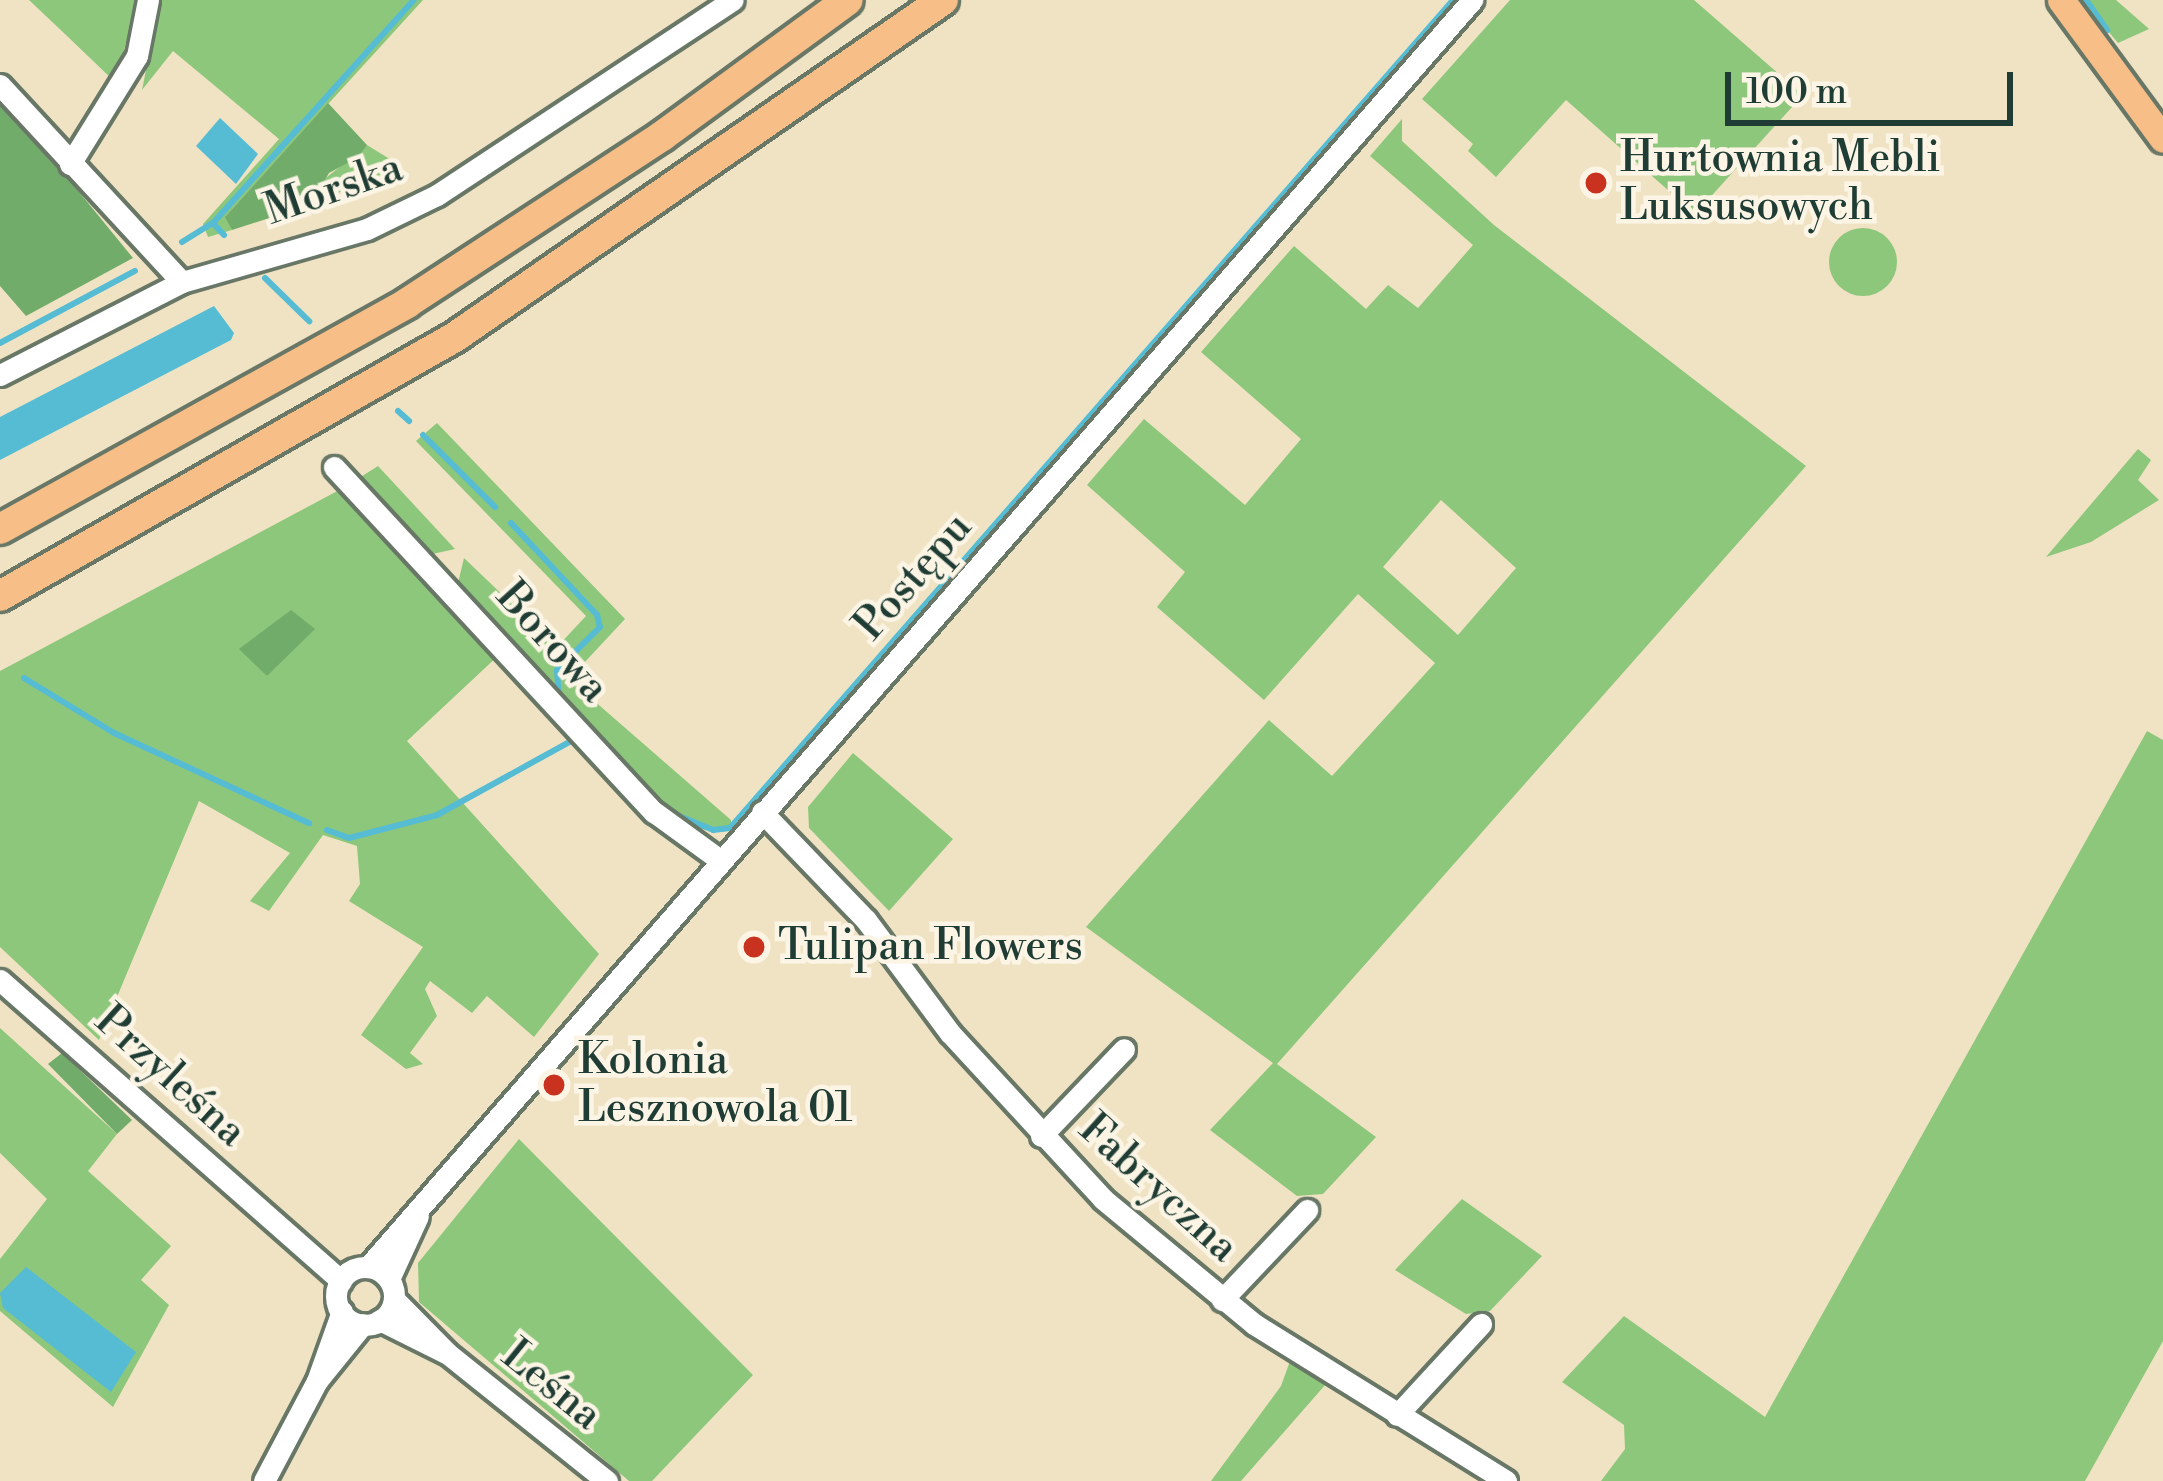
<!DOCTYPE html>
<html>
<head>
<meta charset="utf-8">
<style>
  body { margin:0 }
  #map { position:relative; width:2163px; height:1481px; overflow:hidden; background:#f0e3c4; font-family:"Libre Bodoni",serif }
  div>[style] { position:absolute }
  .green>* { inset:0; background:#8dc77b }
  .round { border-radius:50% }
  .forest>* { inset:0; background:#72ac6b }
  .water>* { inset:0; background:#56bcd4 }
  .stream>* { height:6px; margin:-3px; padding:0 3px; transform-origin:3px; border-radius:3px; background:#56bcd4 }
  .roads { filter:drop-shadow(3px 0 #687766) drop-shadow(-3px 0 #687766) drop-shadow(0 3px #687766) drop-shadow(0 -3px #687766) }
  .minor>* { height:21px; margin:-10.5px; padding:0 10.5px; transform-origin:10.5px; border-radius:10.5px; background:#fff }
  .minor>.ring { margin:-10.5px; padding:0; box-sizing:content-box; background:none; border:21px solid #fff; border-radius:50% }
  .major>* { height:27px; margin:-13.5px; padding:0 13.5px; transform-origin:13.5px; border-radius:13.5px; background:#f7be87 }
  .highway>* { height:30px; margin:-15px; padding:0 15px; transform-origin:15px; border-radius:15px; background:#f7be87 }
  .dots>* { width:33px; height:33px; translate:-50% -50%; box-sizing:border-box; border:6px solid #fcf5e5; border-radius:50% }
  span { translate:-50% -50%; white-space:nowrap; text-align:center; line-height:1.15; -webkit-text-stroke:9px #fcf5e5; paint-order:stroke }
  .poi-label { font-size:42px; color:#1f3d34 }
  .left { translate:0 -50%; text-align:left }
  .street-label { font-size:42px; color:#1f3d34 }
  .scale { position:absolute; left:1725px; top:72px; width:288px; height:54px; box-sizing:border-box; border:6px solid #1f3d34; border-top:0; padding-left:15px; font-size:36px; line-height:42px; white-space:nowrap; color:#1f3d34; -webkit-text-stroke:9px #fcf5e5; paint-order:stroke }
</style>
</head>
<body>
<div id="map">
  <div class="green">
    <div style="clip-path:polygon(29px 0,138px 0,115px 82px,66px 35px)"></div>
    <div style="clip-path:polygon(160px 0,423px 0,226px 216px,232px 230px,208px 237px,203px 224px,279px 139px,173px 51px,142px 90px)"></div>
    <div style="clip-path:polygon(1510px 0,1694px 0,1803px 95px,1695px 214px,1566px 100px,1496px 177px,1468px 151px,1473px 144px,1422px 99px)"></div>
    <div style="clip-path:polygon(2082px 0,2116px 0,2149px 29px,2118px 43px)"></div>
    <div style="clip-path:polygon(evenodd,1402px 119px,1402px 141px,1494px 225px,1806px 466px,1277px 1064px,1376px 1137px,1323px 1194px,1297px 1196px,1210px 1130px,1273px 1063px,1086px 927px,1269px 720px,1332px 776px,1435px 663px,1358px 594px,1264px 700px,1157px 607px,1185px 572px,1087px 485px,1144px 419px,1245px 505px,1301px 439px,1201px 352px,1294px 246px,1366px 309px,1388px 285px,1418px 308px,1473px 245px,1370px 156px,1402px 119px,1441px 500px,1516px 568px,1458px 635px,1383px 567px,1441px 500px)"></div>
    <div style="clip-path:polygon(367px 145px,401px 166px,310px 205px,322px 181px)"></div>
    <div class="round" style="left:1829px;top:228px;width:68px;height:68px"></div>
    <div style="clip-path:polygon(437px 423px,625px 619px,569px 679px,731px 820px,731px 831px,698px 829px,667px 815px,457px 587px,464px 558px,557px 647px,586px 616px,416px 441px)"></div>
    <div style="clip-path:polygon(2138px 449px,2151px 460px,2138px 480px,2159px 500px,2091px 542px,2046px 557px)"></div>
    <div style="clip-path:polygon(378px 466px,455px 549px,428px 555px,359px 478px)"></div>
    <div style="clip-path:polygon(343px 488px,500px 654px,407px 741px,599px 954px,534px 1037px,487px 996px,472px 1013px,430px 981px,425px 989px,437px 1016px,410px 1053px,423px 1064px,406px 1069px,361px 1035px,423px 947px,349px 901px,360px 884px,357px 846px,323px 835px,269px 911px,250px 901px,290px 853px,199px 801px,99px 1040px,0 947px,0 671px)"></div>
    <div style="clip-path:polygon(2147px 731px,2163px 740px,2163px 1341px,2085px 1481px,1601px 1481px,1625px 1449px,1624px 1425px,1562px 1382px,1624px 1316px,1765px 1417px)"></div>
    <div style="clip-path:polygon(853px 753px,953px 839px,889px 911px,809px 828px,808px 807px)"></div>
    <div style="clip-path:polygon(0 1028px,117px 1134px,88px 1171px,171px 1246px,141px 1280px,169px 1305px,113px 1407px,0 1311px,0 1259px,47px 1199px,0 1153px)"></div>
    <div style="clip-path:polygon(519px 1139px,753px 1375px,652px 1481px,629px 1481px,419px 1302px,418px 1263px)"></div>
    <div style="clip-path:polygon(1462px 1199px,1542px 1256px,1490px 1311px,1466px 1314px,1395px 1270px)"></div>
    <div style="clip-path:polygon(1290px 1361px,1326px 1384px,1241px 1481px,1211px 1481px,1281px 1386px)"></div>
  </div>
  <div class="forest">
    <div style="clip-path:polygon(0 95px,133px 258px,26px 316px,0 286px)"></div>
    <div style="clip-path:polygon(328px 103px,367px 145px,358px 157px,329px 173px,310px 205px,232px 230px,225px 217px)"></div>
    <div style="clip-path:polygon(291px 610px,315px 629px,267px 676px,239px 649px)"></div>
    <div style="clip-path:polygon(62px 1053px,132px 1120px,117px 1134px,48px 1064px)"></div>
  </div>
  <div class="water">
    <div style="clip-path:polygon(220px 118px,258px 154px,236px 184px,196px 146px)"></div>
    <div style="clip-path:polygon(214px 306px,234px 333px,231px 340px,0 460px,0 417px)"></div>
    <div style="clip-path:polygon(26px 1267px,136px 1352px,111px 1392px,3px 1308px,0 1293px)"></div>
  </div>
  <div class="stream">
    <div style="left:2086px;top:0;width:37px;rotate:55deg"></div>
    <div style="left:224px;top:235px;width:16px;rotate:-133deg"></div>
    <div style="left:213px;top:223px;width:300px;rotate:-48deg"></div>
    <div style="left:182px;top:242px;width:36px;rotate:-32deg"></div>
    <div style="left:265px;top:278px;width:62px;rotate:44.3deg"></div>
    <div style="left:0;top:343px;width:153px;rotate:-28.1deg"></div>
    <div style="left:398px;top:411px;width:15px;rotate:42deg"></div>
    <div style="left:423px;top:435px;width:102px;rotate:45deg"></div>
    <div style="left:511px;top:523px;width:126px;rotate:46.9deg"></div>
    <div style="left:597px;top:615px;width:12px;rotate:76deg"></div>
    <div style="left:600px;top:627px;width:61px;rotate:135deg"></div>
    <div style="left:557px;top:670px;width:26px;rotate:86deg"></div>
    <div style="left:24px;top:678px;width:105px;rotate:31.4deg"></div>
    <div style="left:114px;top:733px;width:215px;rotate:24.8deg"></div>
    <div style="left:667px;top:811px;width:50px;rotate:22.4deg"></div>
    <div style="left:713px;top:830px;width:17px;rotate:-7deg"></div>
    <div style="left:730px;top:828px;width:1099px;rotate:-48.87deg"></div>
    <div style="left:327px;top:830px;width:23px;rotate:20deg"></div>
    <div style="left:349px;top:838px;width:91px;rotate:-14.6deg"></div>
    <div style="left:437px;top:815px;width:153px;rotate:-28.9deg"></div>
  </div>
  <div class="roads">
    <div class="minor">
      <div style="left:0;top:85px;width:268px;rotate:47.3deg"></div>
      <div style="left:70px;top:164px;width:127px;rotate:-58.2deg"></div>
      <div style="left:137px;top:56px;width:57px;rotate:-78.9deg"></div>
      <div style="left:0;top:375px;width:204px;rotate:-27.1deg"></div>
      <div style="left:182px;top:282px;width:192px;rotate:-16deg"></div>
      <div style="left:367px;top:229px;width:78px;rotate:-25.9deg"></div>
      <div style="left:437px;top:195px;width:354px;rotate:-33.4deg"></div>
      <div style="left:334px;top:467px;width:471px;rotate:47.2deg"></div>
      <div style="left:654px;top:812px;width:82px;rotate:36deg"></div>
      <div style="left:762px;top:812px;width:150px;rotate:46.1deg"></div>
      <div style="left:866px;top:920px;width:141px;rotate:53.4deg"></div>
      <div style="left:950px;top:1033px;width:226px;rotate:47.3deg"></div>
      <div style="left:1103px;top:1199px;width:196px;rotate:39.6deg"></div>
      <div style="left:1254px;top:1324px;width:297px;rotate:31.9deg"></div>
      <div style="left:0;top:980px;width:455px;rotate:41.4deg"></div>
      <div style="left:1041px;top:1136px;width:120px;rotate:-46.3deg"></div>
      <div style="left:368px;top:1267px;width:1681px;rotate:-48.93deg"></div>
      <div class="ring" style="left:336px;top:1267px;width:37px;height:37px"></div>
      <div style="left:389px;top:1279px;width:69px;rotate:-65.3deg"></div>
      <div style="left:394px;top:1299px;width:76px;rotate:45.5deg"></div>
      <div style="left:447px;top:1353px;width:205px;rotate:38.7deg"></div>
      <div style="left:1222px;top:1300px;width:124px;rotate:-46.6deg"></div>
      <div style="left:380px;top:1320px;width:74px;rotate:26.6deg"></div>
      <div style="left:317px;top:1381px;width:73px;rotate:-51.1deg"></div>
      <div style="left:1397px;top:1415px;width:124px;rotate:-47.3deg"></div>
      <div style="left:264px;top:1481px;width:113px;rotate:-62.1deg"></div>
      <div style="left:317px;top:1381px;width:74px;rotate:-70.3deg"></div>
    </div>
    <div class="major">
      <div style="left:2061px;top:0;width:172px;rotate:53.7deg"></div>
    </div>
    <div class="highway">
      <div style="left:0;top:529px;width:466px;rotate:-29deg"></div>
      <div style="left:407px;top:303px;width:305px;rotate:-33.2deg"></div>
      <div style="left:662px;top:136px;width:230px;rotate:-36.2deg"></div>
      <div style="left:0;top:596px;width:524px;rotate:-29.65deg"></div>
      <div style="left:455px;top:337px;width:593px;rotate:-34.63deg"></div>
    </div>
  </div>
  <div class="dots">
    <div style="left:1596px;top:183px;background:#c8321e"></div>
    <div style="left:754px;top:947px;background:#c8321e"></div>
    <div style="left:554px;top:1085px;background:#c8321e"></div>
  </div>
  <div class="poi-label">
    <span class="left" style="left:1620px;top:183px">Hurtownia Mebli<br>Luksusowych</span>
    <span class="left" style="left:778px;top:947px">Tulipan Flowers</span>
    <span class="left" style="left:578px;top:1085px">Kolonia<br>Lesznowola 01</span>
  </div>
  <div class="street-label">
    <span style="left:334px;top:190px;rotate:-19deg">Morska</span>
    <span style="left:914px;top:577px;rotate:-49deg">Postępu</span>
    <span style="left:552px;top:643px;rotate:48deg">Borowa</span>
    <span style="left:170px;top:1077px;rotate:42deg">Przyleśna</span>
    <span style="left:1158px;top:1189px;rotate:42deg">Fabryczna</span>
    <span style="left:551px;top:1386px;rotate:39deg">Leśna</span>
  </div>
  <div class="scale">100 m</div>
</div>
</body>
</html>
